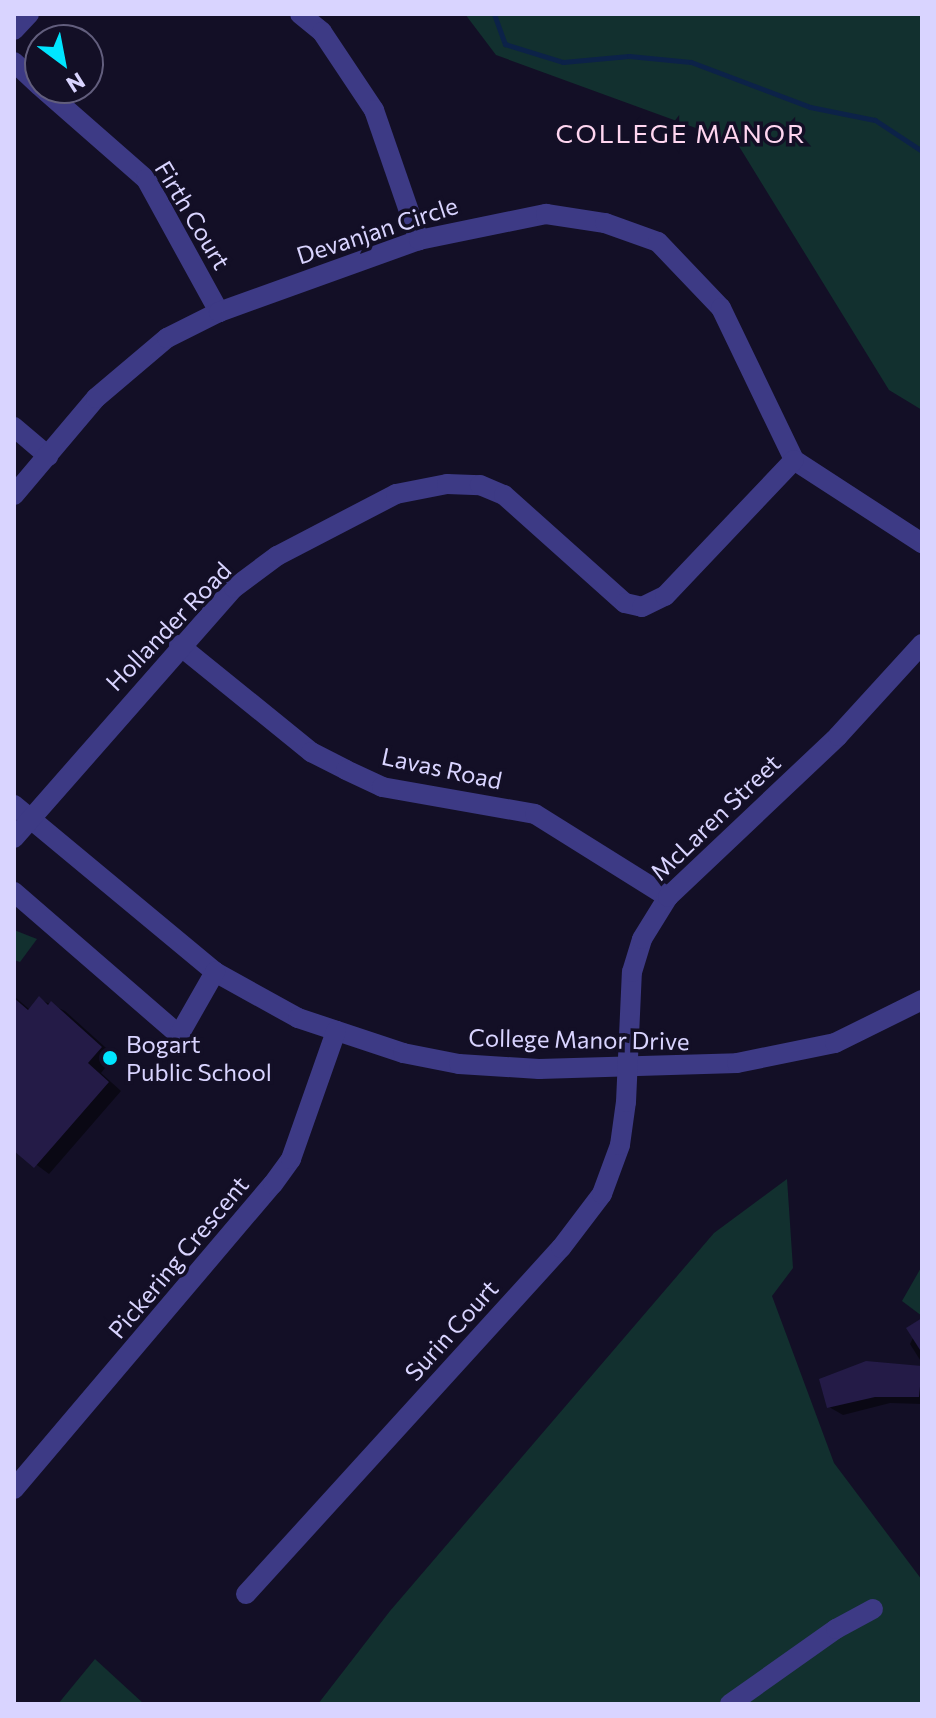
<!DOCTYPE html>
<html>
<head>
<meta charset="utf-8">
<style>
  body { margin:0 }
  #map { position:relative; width:936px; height:1718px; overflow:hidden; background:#130f26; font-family:Commissioner,sans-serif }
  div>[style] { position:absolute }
  .green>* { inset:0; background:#12302f }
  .shadow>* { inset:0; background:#0007 }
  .stream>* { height:5px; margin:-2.5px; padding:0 2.5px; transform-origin:2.5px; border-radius:2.5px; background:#0c2248 }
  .building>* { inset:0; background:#241b47 }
  .minor>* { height:20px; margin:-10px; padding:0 10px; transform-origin:10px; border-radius:10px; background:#3d3a85 }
  .dots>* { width:22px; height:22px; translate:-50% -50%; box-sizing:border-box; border:4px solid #130f26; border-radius:50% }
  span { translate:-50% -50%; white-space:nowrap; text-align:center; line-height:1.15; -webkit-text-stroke:7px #130f26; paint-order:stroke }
  .street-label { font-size:24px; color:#d9d4ff }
  .poi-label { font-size:24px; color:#d9d4ff }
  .left { translate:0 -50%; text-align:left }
  .neighbourhood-label { font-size:26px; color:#ffd6f0; letter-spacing:2px }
  .frame { position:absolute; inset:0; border:16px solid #d9d4ff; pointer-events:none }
  .north { position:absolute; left:24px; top:24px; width:80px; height:80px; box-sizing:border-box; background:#130f26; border:2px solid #625e7d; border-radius:50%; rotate:148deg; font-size:22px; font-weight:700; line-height:32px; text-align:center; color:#d9d4ff }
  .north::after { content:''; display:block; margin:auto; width:28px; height:36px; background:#00e5ff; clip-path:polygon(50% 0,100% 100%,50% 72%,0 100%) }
</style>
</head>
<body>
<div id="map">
  <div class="green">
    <div style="clip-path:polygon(465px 14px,922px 14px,922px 410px,889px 390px,737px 143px,496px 55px)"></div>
    <div style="clip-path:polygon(14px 930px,37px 939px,20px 962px,14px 960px)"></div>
    <div style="clip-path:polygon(787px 1179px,793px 1268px,772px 1296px,834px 1463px,922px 1580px,922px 1704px,318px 1704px,390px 1611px,714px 1233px)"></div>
    <div style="clip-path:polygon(922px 1266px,922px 1316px,902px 1301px)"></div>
    <div style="clip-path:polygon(95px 1659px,144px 1704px,58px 1704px)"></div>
  </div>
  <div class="shadow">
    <div style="clip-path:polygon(14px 996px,30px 1010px,39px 999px,65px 1011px,115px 1056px,101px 1073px,121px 1091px,49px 1174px,14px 1148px)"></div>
    <div style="clip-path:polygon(922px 1320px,922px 1363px,910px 1344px)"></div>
    <div style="clip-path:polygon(866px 1363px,922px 1368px,922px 1404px,890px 1403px,843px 1415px,829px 1407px)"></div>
  </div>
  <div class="stream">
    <div style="left:494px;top:14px;width:32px;rotate:70deg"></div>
    <div style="left:505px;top:44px;width:61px;rotate:17.2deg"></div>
    <div style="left:563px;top:62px;width:66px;rotate:-5.2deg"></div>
    <div style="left:629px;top:56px;width:62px;rotate:5.5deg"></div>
    <div style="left:691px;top:62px;width:127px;rotate:20.7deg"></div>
    <div style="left:810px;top:107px;width:66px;rotate:11.3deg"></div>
    <div style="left:875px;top:120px;width:56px;rotate:33.4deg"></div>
  </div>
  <div class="building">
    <div style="clip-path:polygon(39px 996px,48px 1005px,51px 1001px,102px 1047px,88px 1063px,109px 1082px,34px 1168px,14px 1151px,14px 998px,28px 1010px)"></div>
    <div style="clip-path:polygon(922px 1318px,922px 1353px,906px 1328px)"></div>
    <div style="clip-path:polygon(866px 1361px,922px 1366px,919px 1397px,875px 1397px,827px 1408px,819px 1379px)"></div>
  </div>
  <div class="minor">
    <div style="left:300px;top:14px;width:28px;rotate:39deg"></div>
    <div style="left:322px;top:32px;width:94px;rotate:56.3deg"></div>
    <div style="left:374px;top:110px;width:138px;rotate:70.9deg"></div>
    <div style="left:14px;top:30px;width:22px;rotate:-47deg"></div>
    <div style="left:14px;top:62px;width:35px;rotate:43deg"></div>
    <div style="left:42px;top:88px;width:138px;rotate:41.2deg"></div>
    <div style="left:146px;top:179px;width:152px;rotate:61.2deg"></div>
    <div style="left:14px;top:427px;width:45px;rotate:40.5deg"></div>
    <div style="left:14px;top:495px;width:127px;rotate:-49.8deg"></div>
    <div style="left:96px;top:398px;width:93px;rotate:-40.2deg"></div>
    <div style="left:167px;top:338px;width:58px;rotate:-26.6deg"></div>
    <div style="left:219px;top:312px;width:213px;rotate:-19.8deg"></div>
    <div style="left:419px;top:240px;width:130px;rotate:-11.6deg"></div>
    <div style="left:546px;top:214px;width:60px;rotate:8.7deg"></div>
    <div style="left:605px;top:223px;width:56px;rotate:19.7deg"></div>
    <div style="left:658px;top:242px;width:91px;rotate:46.3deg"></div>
    <div style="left:721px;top:308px;width:169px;rotate:64.3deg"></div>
    <div style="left:794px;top:460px;width:153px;rotate:33deg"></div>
    <div style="left:179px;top:645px;width:170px;rotate:39deg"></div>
    <div style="left:311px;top:752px;width:39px;rotate:27deg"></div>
    <div style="left:346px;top:770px;width:40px;rotate:25deg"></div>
    <div style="left:382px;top:787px;width:155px;rotate:10deg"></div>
    <div style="left:535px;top:814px;width:157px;rotate:32deg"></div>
    <div style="left:14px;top:805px;width:261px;rotate:39.7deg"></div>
    <div style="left:215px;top:972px;width:95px;rotate:29deg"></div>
    <div style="left:298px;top:1018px;width:111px;rotate:18.4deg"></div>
    <div style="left:403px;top:1053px;width:57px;rotate:11.1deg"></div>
    <div style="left:459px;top:1064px;width:80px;rotate:3.6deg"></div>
    <div style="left:539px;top:1069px;width:198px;rotate:-1.7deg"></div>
    <div style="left:737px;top:1063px;width:100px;rotate:-11.5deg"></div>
    <div style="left:835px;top:1043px;width:97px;rotate:-26.3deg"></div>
    <div style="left:14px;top:838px;width:333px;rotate:-48.7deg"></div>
    <div style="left:234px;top:588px;width:54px;rotate:-36.7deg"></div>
    <div style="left:277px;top:556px;width:134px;rotate:-27.5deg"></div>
    <div style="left:396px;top:494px;width:52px;rotate:-11.1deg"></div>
    <div style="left:447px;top:484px;width:33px;rotate:2deg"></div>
    <div style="left:480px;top:485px;width:26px;rotate:23deg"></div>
    <div style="left:504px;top:495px;width:162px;rotate:41.8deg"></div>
    <div style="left:625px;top:603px;width:17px;rotate:13deg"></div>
    <div style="left:642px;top:607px;width:25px;rotate:-26deg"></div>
    <div style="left:665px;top:596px;width:187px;rotate:-46.5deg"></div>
    <div style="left:14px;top:892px;width:218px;rotate:40.9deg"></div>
    <div style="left:179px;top:1035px;width:73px;rotate:-60.3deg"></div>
    <div style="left:14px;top:1489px;width:400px;rotate:-49.7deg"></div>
    <div style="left:273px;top:1184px;width:31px;rotate:-54deg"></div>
    <div style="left:291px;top:1159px;width:136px;rotate:-70.6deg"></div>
    <div style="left:246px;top:1594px;width:468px;rotate:-47.7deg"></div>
    <div style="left:561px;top:1248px;width:68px;rotate:-52.8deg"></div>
    <div style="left:602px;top:1194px;width:52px;rotate:-69.8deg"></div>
    <div style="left:620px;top:1145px;width:43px;rotate:-82.1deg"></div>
    <div style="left:626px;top:1102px;width:130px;rotate:-87.4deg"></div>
    <div style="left:632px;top:972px;width:34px;rotate:-73deg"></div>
    <div style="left:642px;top:939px;width:49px;rotate:-58.2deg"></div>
    <div style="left:668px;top:897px;width:234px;rotate:-43.4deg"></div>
    <div style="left:838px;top:736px;width:125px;rotate:-47.6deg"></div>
    <div style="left:730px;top:1704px;width:130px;rotate:-35.3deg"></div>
    <div style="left:836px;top:1629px;width:42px;rotate:-28.4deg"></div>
  </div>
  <div class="dots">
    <div style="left:110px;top:1058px;background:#00e5ff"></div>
  </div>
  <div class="street-label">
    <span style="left:193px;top:215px;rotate:59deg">Firth Court</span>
    <span style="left:377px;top:230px;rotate:-18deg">Devanjan Circle</span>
    <span style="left:168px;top:626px;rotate:-46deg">Hollander Road</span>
    <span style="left:442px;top:768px;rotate:12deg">Lavas Road</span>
    <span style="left:715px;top:817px;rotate:-44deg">McLaren Street</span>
    <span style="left:579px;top:1039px;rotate:1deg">College Manor Drive</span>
    <span style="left:178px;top:1257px;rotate:-50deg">Pickering Crescent</span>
    <span style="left:451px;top:1330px;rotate:-48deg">Surin Court</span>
  </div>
  <div class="poi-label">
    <span class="left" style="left:126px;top:1058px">Bogart<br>Public School</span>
  </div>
  <div class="neighbourhood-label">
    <span style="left:681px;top:133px">COLLEGE MANOR</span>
  </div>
  <div class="frame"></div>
  <div class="north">N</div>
</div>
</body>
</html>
